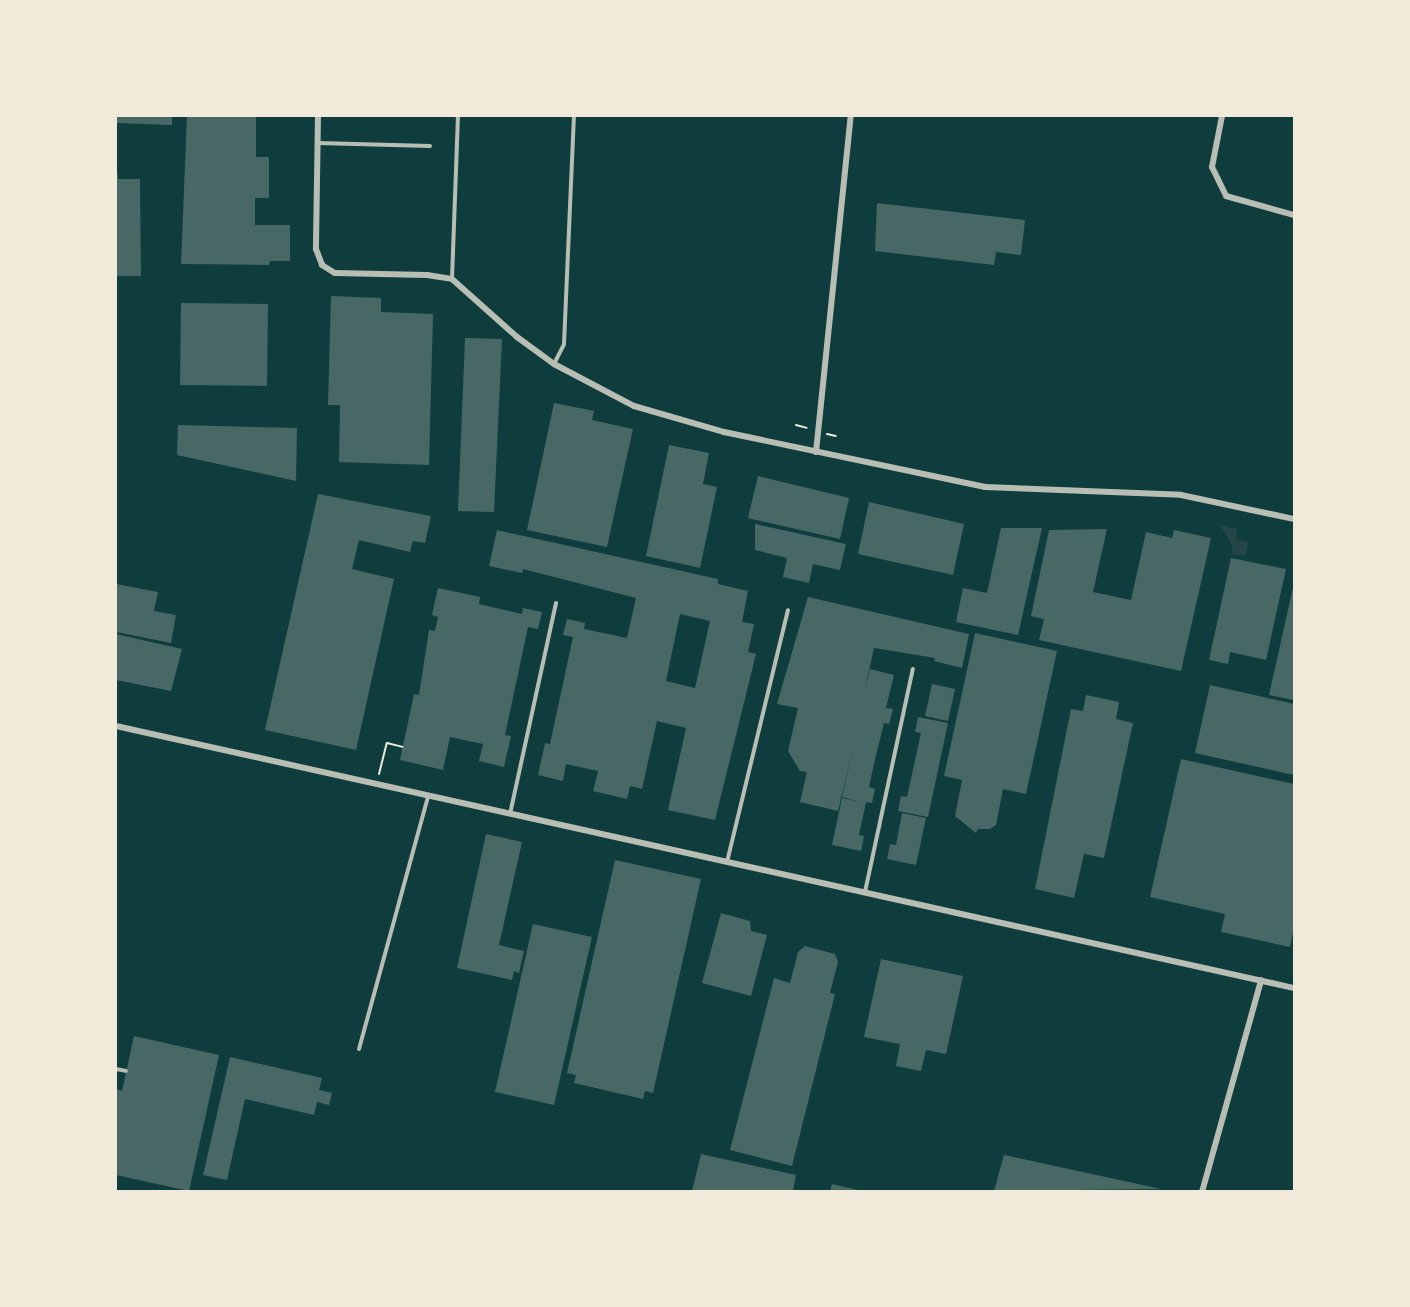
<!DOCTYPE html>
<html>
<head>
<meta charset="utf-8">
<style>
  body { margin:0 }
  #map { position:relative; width:1410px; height:1307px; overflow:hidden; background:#0f3d3e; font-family:"Varela Round",sans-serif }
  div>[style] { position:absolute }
  .green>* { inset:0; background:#244646 }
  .building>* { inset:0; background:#486865 }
  .path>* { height:2px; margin:-1px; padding:0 1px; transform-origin:1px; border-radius:1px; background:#f1e9da }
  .service>* { height:4px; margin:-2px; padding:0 2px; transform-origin:2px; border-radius:2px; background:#b8beb3 }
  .minor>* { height:6px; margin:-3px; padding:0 3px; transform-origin:3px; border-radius:3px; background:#b8beb3 }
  span { translate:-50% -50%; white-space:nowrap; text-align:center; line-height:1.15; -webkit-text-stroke:4.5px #f1e9da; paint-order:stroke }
  .frame { position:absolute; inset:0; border:117px solid #f1e9da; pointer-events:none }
</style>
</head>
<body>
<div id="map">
  <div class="green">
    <div style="clip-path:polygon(1220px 525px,1237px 529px,1236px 540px,1248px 542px,1246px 555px,1233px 555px,1231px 543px)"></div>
  </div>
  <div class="building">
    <div style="clip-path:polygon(116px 116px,172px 116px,172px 125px,116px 123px)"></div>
    <div style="clip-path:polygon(187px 116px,256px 116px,256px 157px,269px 157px,269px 198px,255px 198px,255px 225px,290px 225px,290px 261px,270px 261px,269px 265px,181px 264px)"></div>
    <div style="clip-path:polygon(116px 162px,118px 179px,140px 179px,141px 276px,116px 276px)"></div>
    <div style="clip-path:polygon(877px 203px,1025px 220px,1021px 255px,996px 252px,994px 265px,875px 251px)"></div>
    <div style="clip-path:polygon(331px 296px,381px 298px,381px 312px,433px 314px,429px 465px,339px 462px,340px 405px,328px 405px)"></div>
    <div style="clip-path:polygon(181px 303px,268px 304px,267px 386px,180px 385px)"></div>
    <div style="clip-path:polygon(465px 338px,502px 339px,494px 512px,458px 511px)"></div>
    <div style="clip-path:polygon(554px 403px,594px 411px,592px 420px,633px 429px,607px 547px,527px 530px)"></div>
    <div style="clip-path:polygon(178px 425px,297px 428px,296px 481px,177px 455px)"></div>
    <div style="clip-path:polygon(669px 445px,709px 453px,703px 484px,717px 487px,700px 568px,646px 556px)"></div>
    <div style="clip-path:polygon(758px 476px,849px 498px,840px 539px,748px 518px)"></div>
    <div style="clip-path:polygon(318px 494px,431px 516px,425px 543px,413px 541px,410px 552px,359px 540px,352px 569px,394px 579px,356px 750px,265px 730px)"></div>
    <div style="clip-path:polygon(869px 502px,964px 524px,953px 575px,858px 554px)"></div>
    <div style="clip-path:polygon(755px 524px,846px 544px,840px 570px,813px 564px,809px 583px,783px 577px,787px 558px,755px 550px)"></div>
    <div style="clip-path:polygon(1001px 528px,1042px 528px,1018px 635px,956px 622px,963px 588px,987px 593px)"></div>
    <div style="clip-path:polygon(1107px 529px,1093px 592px,1131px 600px,1146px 532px,1172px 538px,1174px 530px,1211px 538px,1181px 671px,1039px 640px,1044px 619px,1031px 616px,1049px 530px)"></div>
    <div style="clip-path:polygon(evenodd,497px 530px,718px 579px,718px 584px,748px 591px,742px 622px,754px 624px,748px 652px,756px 654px,715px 820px,668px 810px,686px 728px,657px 721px,642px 789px,630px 786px,627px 799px,593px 791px,598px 771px,566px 764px,563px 781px,538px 775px,545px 743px,550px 744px,573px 637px,563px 635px,567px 619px,585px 623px,584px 629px,627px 638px,636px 598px,523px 569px,522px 573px,489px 566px,497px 530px,680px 614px,710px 621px,695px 688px,666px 681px,680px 614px)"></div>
    <div style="clip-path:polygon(1231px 558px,1286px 569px,1266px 660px,1230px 652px,1228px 664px,1209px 660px)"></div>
    <div style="clip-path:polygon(1294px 583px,1294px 700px,1269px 695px)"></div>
    <div style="clip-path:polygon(116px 584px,158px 592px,154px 611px,176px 615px,171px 643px,116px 632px)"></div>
    <div style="clip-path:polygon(438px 588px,480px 597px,479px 604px,522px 614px,523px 608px,542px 612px,538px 629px,528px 627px,505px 735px,511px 736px,504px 767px,479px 761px,483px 744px,450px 737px,443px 770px,400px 760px,414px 694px,419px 695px,429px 630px,435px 631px,438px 617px,432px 615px)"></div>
    <div style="clip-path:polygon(808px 597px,969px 634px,962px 668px,934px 661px,935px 658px,874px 648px,864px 693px,870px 669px,894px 675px,886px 708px,893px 709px,889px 724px,884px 723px,876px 755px,869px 787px,875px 789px,872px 803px,866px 802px,859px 835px,864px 836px,861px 851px,832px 845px,842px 798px,861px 802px,842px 797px,853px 749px,838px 811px,800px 802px,807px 772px,800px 771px,788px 751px,798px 708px,777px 704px)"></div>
    <div style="clip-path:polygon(975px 633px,1057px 651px,1026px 794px,1003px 789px,996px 825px,990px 829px,978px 829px,976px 833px,955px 816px,962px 780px,944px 776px)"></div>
    <div style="clip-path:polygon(116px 634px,182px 649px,171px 691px,116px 680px)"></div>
    <div style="clip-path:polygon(932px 684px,955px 689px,948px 721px,925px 716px)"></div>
    <div style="clip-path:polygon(1210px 685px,1294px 704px,1294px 775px,1195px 753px)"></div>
    <div style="clip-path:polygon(1086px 695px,1119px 702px,1116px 719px,1133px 723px,1104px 858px,1084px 854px,1074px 898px,1035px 889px,1071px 709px,1083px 711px)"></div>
    <div style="clip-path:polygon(918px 717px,948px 723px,928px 817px,898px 811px,901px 796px,907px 797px,921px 733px,915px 732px)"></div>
    <div style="clip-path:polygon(1181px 759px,1294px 784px,1294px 927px,1290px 947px,1221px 932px,1225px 914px,1150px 897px)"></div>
    <div style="clip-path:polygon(902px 813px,926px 818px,916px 865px,887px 859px,890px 844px,896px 845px)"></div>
    <div style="clip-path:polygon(486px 834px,522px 842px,499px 945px,524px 951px,519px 973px,514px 971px,512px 980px,457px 968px)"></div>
    <div style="clip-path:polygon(615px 860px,701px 879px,653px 1093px,645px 1091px,643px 1099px,574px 1083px,576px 1075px,567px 1073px)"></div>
    <div style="clip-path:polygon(721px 913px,750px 921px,751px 931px,767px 935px,751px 996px,702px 983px)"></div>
    <div style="clip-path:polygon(533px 924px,592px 937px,554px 1105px,495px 1092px)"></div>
    <div style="clip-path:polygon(805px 946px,835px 954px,838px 962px,830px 993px,835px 994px,792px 1166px,730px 1150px,774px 978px,790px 983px,798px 952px)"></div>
    <div style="clip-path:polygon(881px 959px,963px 976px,946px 1054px,926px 1050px,921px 1071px,896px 1066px,900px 1044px,864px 1037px)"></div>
    <div style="clip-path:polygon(134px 1036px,219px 1055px,189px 1191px,116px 1175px,116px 1089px,122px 1091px)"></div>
    <div style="clip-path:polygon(230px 1057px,322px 1078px,319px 1090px,332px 1093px,329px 1105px,317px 1102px,314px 1115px,245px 1099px,227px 1180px,203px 1175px)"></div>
    <div style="clip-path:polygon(701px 1154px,796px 1175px,793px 1191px,692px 1191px)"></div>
    <div style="clip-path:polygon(1004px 1155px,1161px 1189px,994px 1191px)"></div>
    <div style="clip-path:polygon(832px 1184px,862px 1191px,830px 1191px)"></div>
  </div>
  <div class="path">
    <div style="left:796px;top:425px;width:11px;rotate:15deg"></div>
    <div style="left:827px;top:434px;width:9px;rotate:13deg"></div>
    <div style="left:379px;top:774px;width:32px;rotate:-76deg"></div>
    <div style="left:387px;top:743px;width:16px;rotate:14deg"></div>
  </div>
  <div class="service">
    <div style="left:318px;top:143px;width:112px;rotate:1.5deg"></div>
    <div style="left:452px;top:279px;width:163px;rotate:-87.9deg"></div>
    <div style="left:554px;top:364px;width:22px;rotate:-63deg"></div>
    <div style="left:564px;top:344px;width:228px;rotate:-87.5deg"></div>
    <div style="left:510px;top:814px;width:216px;rotate:-77.7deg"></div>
    <div style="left:727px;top:862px;width:259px;rotate:-76.4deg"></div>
    <div style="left:865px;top:892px;width:228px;rotate:-77.9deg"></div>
    <div style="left:359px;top:1049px;width:262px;rotate:-74.7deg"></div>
    <div style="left:116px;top:1069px;width:10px;rotate:11deg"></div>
  </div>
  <div class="minor">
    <div style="left:318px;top:116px;width:133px;rotate:90.9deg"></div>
    <div style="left:316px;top:249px;width:17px;rotate:69deg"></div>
    <div style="left:322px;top:265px;width:15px;rotate:32deg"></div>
    <div style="left:335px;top:273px;width:92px;rotate:1.2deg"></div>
    <div style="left:427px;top:275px;width:25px;rotate:9deg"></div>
    <div style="left:452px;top:279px;width:87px;rotate:41.7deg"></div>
    <div style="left:517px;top:337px;width:46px;rotate:36.1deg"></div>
    <div style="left:554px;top:364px;width:90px;rotate:27.7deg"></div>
    <div style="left:634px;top:406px;width:94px;rotate:16.1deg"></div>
    <div style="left:724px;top:432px;width:267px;rotate:11.9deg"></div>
    <div style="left:985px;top:487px;width:196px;rotate:2.3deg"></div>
    <div style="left:1181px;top:495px;width:116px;rotate:12deg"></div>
    <div style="left:1222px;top:116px;width:52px;rotate:101.1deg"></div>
    <div style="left:1212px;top:167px;width:32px;rotate:64deg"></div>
    <div style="left:1226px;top:196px;width:71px;rotate:15.6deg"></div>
    <div style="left:816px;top:452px;width:338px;rotate:-84.1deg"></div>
    <div style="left:116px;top:726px;width:1207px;rotate:12.54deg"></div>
    <div style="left:1202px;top:1192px;width:220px;rotate:-74.4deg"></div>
  </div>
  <div class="frame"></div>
</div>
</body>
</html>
